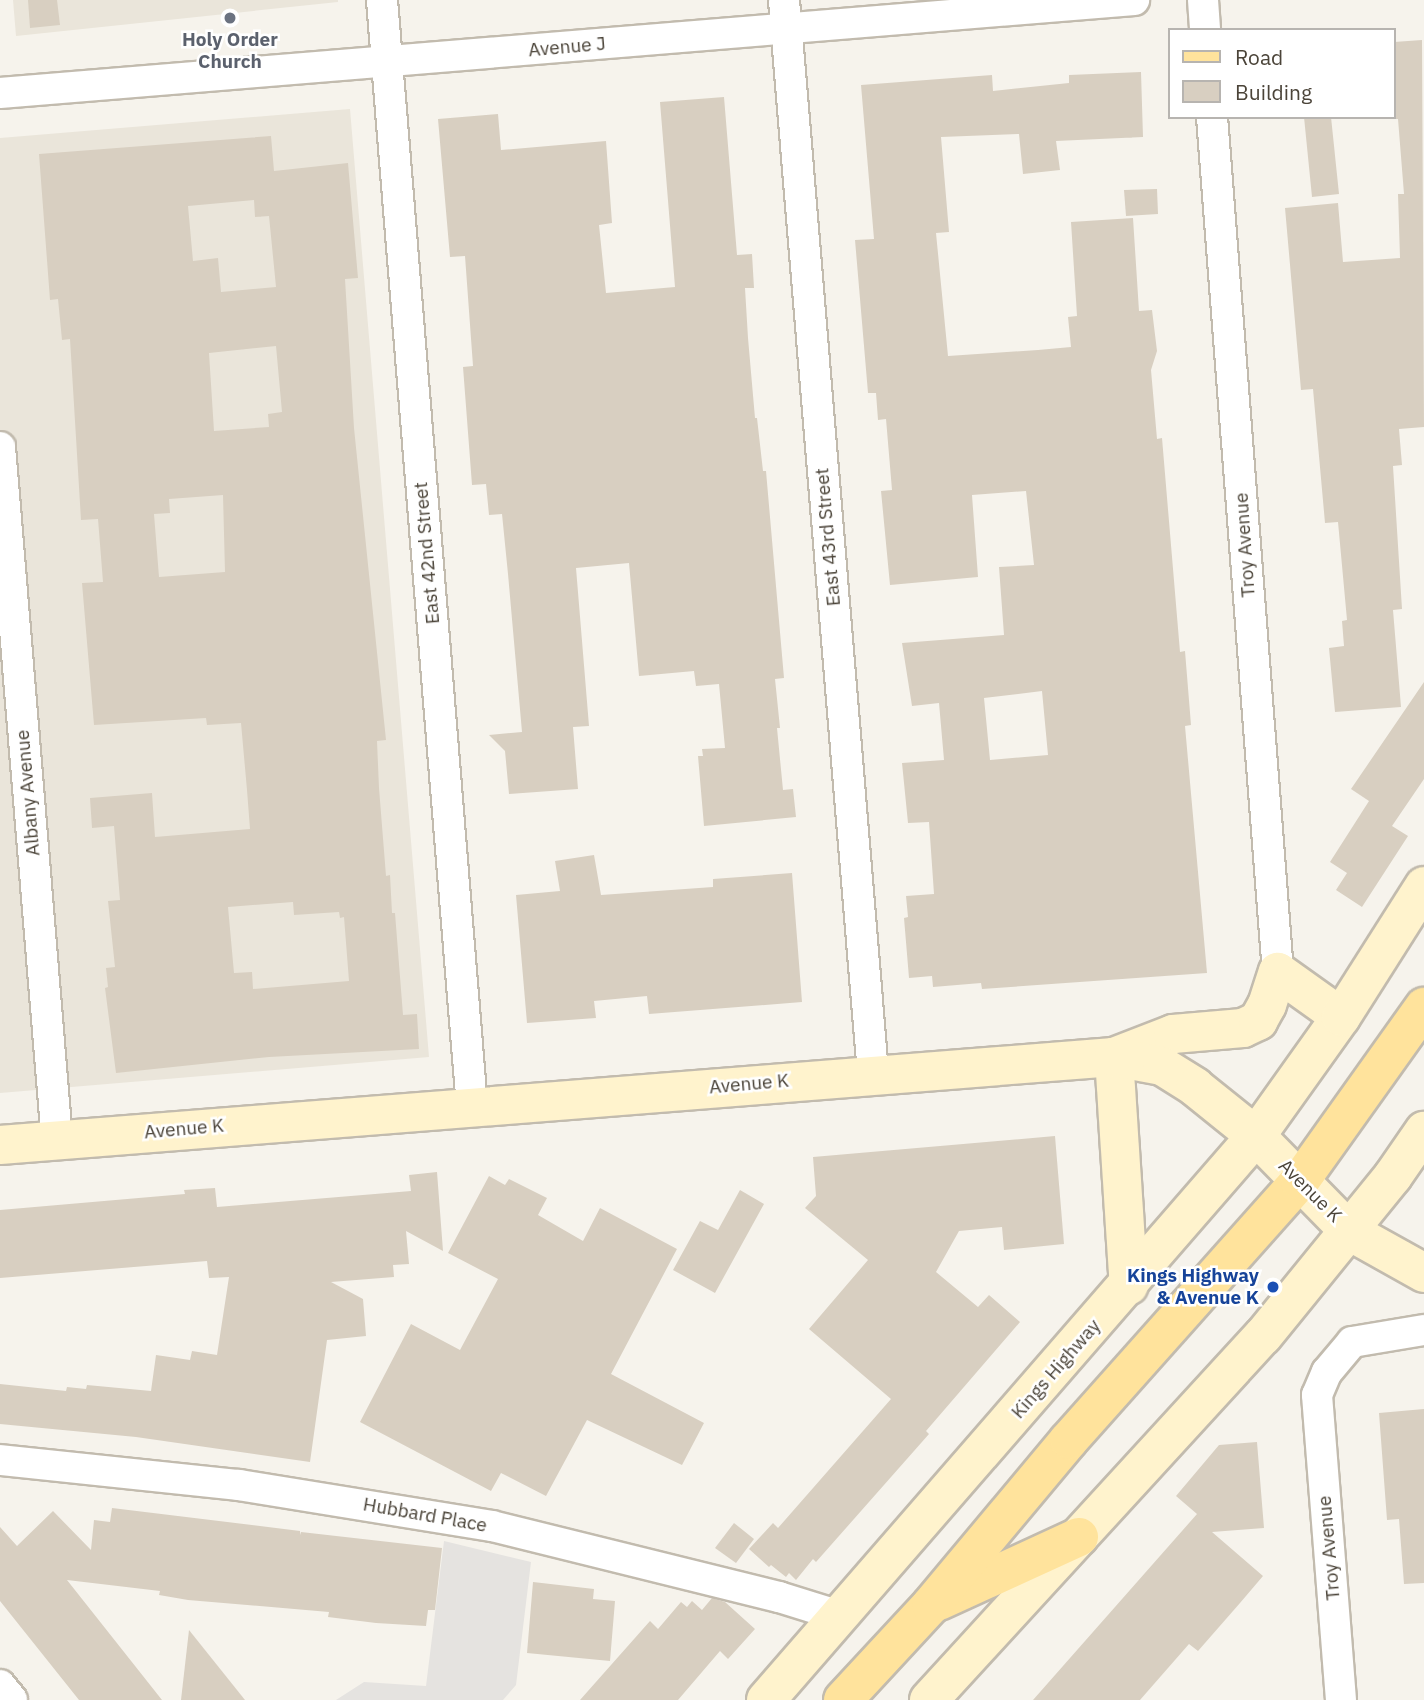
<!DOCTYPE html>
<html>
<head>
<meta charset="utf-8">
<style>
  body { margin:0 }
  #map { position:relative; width:1424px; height:1700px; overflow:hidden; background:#f6f3ec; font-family:"IBM Plex Sans",sans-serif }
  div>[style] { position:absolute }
  .residential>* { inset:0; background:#eae5da }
  .parking>* { inset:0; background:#e5e3e0 }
  .building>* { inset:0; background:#d8cfc1 }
  .roads { filter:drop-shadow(2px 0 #c2bbae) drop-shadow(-2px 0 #c2bbae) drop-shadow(0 2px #c2bbae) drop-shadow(0 -2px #c2bbae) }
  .street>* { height:30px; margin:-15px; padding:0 15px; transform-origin:15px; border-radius:15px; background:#fff }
  .secondary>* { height:38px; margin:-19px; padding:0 19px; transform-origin:19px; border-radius:19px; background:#fff3cd }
  .primary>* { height:38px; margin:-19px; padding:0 19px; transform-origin:19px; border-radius:19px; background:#ffe39c }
  .dots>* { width:19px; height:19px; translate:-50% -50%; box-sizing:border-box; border:4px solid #fff; border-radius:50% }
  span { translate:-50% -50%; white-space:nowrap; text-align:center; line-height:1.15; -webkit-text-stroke:5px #fff; paint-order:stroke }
  .worship-label { font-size:19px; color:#5b616d; font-weight:700 }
  .street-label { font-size:19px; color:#4b4439 }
  .transit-label { font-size:19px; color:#164399; font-weight:700 }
  .right { translate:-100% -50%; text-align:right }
  .legend { position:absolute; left:1168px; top:28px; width:228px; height:91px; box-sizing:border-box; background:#fff; border:2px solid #b7b4b0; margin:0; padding:9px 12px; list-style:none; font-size:21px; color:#4b4439 }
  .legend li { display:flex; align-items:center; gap:14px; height:35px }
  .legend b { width:35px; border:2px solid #b7b4b0 }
</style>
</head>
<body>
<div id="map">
  <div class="residential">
    <div style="clip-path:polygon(13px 0,338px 0,338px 2px,16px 36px)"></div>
    <div style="clip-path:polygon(350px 109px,429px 1057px,0 1093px,0 138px)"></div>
  </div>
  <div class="parking">
    <div style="clip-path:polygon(444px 1541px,531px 1562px,516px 1685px,503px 1700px,336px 1700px,364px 1682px,426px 1686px)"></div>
  </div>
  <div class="building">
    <div style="clip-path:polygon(28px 0,57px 0,60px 25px,30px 28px)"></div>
    <div style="clip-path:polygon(1422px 40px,1424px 427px,1399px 429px,1402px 465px,1393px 466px,1402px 609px,1393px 610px,1401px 707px,1335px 712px,1329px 648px,1344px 646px,1342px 621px,1347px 620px,1338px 522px,1325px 523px,1313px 389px,1301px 390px,1285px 208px,1338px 203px,1343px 262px,1400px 258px,1398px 194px,1404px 194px,1398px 119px,1394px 119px,1394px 42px)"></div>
    <div style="clip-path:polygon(evenodd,1141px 72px,1143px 137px,1056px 141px,1060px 170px,1023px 174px,1019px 134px,941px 137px,949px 232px,936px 233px,948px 356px,1038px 350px,1071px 347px,1068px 317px,1077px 316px,1071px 222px,1133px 218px,1139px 311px,1152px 310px,1157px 351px,1151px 370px,1157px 439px,1162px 438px,1180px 652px,1185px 651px,1191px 725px,1185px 726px,1207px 973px,982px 989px,981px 983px,933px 987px,932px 976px,909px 978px,904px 918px,908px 917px,906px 896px,934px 894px,929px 822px,908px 823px,902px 763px,944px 760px,939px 703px,912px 706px,902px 643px,1004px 635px,999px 567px,1034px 565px,1026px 491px,972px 495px,978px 577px,890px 585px,881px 491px,892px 490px,886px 419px,878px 420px,876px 393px,868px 393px,855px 240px,874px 239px,861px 85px,992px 75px,993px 91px,1069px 83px,1069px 75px,1141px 72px,1042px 691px,1048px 755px,990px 760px,984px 698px,1042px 691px)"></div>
    <div style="clip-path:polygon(724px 97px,737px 255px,752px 254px,754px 288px,745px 288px,748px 338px,755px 418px,757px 418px,763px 471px,766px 471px,784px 678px,775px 679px,780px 728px,777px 728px,783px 790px,793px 789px,796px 817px,704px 826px,698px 756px,703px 756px,702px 749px,725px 748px,719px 684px,696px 686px,694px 671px,639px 676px,629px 563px,576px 568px,589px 726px,573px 727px,578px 789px,509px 794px,505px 751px,489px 735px,522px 732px,508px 574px,502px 514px,489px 515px,486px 484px,472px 485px,463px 367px,473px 366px,465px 256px,450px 257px,438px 119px,498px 114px,501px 150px,606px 141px,612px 223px,599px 225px,606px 293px,675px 287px,660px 102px)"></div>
    <div style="clip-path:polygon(1304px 117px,1331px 117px,1339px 194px,1312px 197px)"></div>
    <div style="clip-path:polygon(evenodd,271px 136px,274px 171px,348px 163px,358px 278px,345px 279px,354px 428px,386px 740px,377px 741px,379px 788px,386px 876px,390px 875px,392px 913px,395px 913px,403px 1015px,417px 1014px,419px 1049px,269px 1057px,116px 1073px,105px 988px,108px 987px,106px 968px,115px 967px,108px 901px,120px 900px,114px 826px,92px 828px,90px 798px,152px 793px,155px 837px,250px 829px,247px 790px,241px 723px,207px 725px,206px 718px,94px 725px,82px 583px,103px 582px,98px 519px,81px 520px,70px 339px,62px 340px,58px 299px,50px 300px,39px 154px,271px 136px,254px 200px,255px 217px,269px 216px,276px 287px,221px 292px,218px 258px,193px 261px,188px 206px,254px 200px,271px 136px,276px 346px,282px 412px,268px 414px,269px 427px,214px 431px,209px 353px,276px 346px,271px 136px,223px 495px,225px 572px,159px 577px,154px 514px,170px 513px,169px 499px,223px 495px,271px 136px,293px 902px,294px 915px,339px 912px,340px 918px,344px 917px,349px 981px,253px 989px,252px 972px,234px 973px,228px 907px,293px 902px)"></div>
    <div style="clip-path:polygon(1157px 189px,1158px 214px,1126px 216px,1124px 190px)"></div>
    <div style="clip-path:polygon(1424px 682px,1424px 779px,1392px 826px,1408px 836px,1362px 907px,1336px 890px,1347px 873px,1330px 862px,1369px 801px,1351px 789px)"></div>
    <div style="clip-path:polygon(594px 855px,601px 895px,713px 887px,713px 879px,792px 873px,802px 1002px,649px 1014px,647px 996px,594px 1001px,596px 1018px,527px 1023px,516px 895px,560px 891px,555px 861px)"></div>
    <div style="clip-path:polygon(1055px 1136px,1064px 1244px,1004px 1250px,1002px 1227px,959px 1231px,936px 1272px,978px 1307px,989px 1295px,1020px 1322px,926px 1431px,929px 1434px,816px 1562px,813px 1559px,796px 1580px,789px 1573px,786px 1577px,771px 1565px,769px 1567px,749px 1549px,773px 1523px,778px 1528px,891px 1399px,809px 1329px,868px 1260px,805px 1208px,816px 1196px,813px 1157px)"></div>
    <div style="clip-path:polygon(437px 1172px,443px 1251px,406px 1231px,409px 1264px,393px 1265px,394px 1277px,331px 1282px,363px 1299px,366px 1336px,327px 1340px,310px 1462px,136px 1437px,0 1424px,0 1384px,66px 1391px,67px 1387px,86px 1389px,87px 1385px,151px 1391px,156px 1355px,190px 1360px,192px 1351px,217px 1355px,229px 1277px,209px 1278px,207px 1261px,0 1278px,0 1210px,185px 1194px,184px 1190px,215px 1188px,217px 1207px,375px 1194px,411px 1191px,409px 1175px)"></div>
    <div style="clip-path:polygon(489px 1176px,505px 1185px,509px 1179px,547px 1198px,538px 1215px,583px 1241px,600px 1208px,677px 1249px,611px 1374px,704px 1423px,682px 1465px,587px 1420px,546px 1496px,501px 1473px,491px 1491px,360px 1422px,411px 1324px,460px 1350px,498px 1279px,448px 1253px)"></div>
    <div style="clip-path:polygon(740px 1190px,764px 1204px,715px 1293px,673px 1270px,700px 1221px,718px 1230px)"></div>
    <div style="clip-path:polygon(1424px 1409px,1424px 1583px,1404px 1584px,1399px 1519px,1387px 1520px,1379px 1413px)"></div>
    <div style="clip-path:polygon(1257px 1442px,1264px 1528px,1212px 1532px,1263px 1576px,1240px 1603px,1198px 1651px,1189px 1644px,1140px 1700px,1033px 1700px,1197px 1514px,1176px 1496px,1219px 1445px)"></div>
    <div style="clip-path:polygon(112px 1508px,300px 1531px,300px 1535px,301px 1532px,442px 1548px,435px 1610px,428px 1610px,426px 1626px,376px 1623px,328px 1617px,329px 1612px,188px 1600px,159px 1595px,160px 1591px,67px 1580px,162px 1700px,79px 1700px,0 1601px,0 1527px,17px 1546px,53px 1511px,91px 1550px,94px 1520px,110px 1522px)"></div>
    <div style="clip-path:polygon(734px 1523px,754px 1539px,736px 1563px,715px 1548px)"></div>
    <div style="clip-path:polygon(533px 1582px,594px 1589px,593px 1599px,615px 1601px,610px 1661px,527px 1653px)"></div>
    <div style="clip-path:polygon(712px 1598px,725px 1602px,755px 1629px,728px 1659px,720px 1651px,678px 1700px,580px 1700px,650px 1621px,658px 1629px,681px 1602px,687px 1607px,692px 1601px,702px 1610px)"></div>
    <div style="clip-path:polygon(189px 1630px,245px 1700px,181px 1700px)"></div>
  </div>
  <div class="roads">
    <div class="street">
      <div style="left:382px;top:0;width:1110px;rotate:85.35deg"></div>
      <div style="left:784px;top:0;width:1078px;rotate:85.26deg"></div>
      <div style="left:1203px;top:0;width:30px;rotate:86deg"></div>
      <div style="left:0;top:93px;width:1138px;rotate:-4.69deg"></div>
      <div style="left:1212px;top:117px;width:858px;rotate:85.59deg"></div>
      <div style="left:0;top:447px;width:695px;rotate:85.3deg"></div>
      <div style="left:0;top:1460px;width:240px;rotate:6deg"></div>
      <div style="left:239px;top:1485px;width:256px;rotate:9.2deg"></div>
      <div style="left:492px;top:1526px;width:296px;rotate:13.9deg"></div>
      <div style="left:779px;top:1597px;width:64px;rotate:17.3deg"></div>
      <div style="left:0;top:1685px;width:19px;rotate:51deg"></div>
      <div style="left:1341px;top:1700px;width:306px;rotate:-94.5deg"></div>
      <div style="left:1317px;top:1395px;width:25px;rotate:-67deg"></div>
      <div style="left:1327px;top:1372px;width:39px;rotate:-50deg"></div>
      <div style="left:1352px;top:1342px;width:73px;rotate:-9.5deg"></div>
    </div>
    <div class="secondary">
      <div style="left:1114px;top:1057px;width:63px;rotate:-21.3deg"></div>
      <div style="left:1173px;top:1034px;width:70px;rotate:-4.9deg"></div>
      <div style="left:1243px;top:1028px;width:17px;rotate:-25deg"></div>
      <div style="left:1258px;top:1021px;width:18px;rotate:-61deg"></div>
      <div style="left:1267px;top:1005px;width:35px;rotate:-72deg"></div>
      <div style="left:1278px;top:972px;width:77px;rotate:35.5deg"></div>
      <div style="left:1114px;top:1057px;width:229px;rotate:86.3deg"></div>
      <div style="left:0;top:1145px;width:1117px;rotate:-4.52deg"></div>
      <div style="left:1114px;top:1057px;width:49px;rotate:10.6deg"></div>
      <div style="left:1162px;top:1066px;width:39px;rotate:32deg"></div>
      <div style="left:1195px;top:1087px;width:78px;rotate:38.8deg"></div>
      <div style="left:1256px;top:1136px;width:133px;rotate:45.6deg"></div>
      <div style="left:1349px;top:1231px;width:86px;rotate:29.2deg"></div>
      <div style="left:766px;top:1700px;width:747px;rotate:-49.02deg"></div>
      <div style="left:1256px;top:1136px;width:146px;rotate:-54.5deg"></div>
      <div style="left:1341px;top:1017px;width:155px;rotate:-57.6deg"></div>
      <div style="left:929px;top:1700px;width:494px;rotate:-47.5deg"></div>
      <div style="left:1263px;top:1336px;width:206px;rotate:-50.9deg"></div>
      <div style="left:1393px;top:1176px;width:55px;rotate:-55.4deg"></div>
    </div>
    <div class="primary">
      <div style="left:939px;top:1601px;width:154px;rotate:-24.6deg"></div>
      <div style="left:843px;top:1700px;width:129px;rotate:-47.2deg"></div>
      <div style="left:931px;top:1605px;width:215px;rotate:-50.1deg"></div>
      <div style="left:1069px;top:1440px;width:347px;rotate:-48.3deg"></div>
      <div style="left:1300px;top:1181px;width:214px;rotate:-54.5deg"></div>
    </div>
  </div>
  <div class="dots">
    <div style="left:230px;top:18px;background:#6b7280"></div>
    <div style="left:1273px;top:1287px;background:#1a4fb4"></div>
  </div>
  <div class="worship-label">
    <span style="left:230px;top:51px">Holy Order<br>Church</span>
  </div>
  <div class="street-label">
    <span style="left:567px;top:47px;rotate:-5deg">Avenue J</span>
    <span style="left:828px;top:537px;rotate:-95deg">East 43rd Street</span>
    <span style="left:1245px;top:545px;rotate:-94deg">Troy Avenue</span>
    <span style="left:427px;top:553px;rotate:-95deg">East 42nd Street</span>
    <span style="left:28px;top:793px;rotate:-95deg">Albany Avenue</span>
    <span style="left:749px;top:1084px;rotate:-5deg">Avenue K</span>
    <span style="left:184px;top:1129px;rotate:-5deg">Avenue K</span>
    <span style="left:1310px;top:1191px;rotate:45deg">Avenue K</span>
    <span style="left:1056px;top:1369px;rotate:-49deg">Kings Highway</span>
    <span style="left:425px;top:1515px;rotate:10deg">Hubbard Place</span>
    <span style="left:1329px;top:1548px;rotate:-95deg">Troy Avenue</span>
  </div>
  <div class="transit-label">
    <span class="right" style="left:1259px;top:1287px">Kings Highway<br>&amp; Avenue K</span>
  </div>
  <ul class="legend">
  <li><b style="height:9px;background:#ffe39c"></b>Road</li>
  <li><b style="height:19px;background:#d8cfc1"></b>Building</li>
  </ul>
</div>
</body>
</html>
